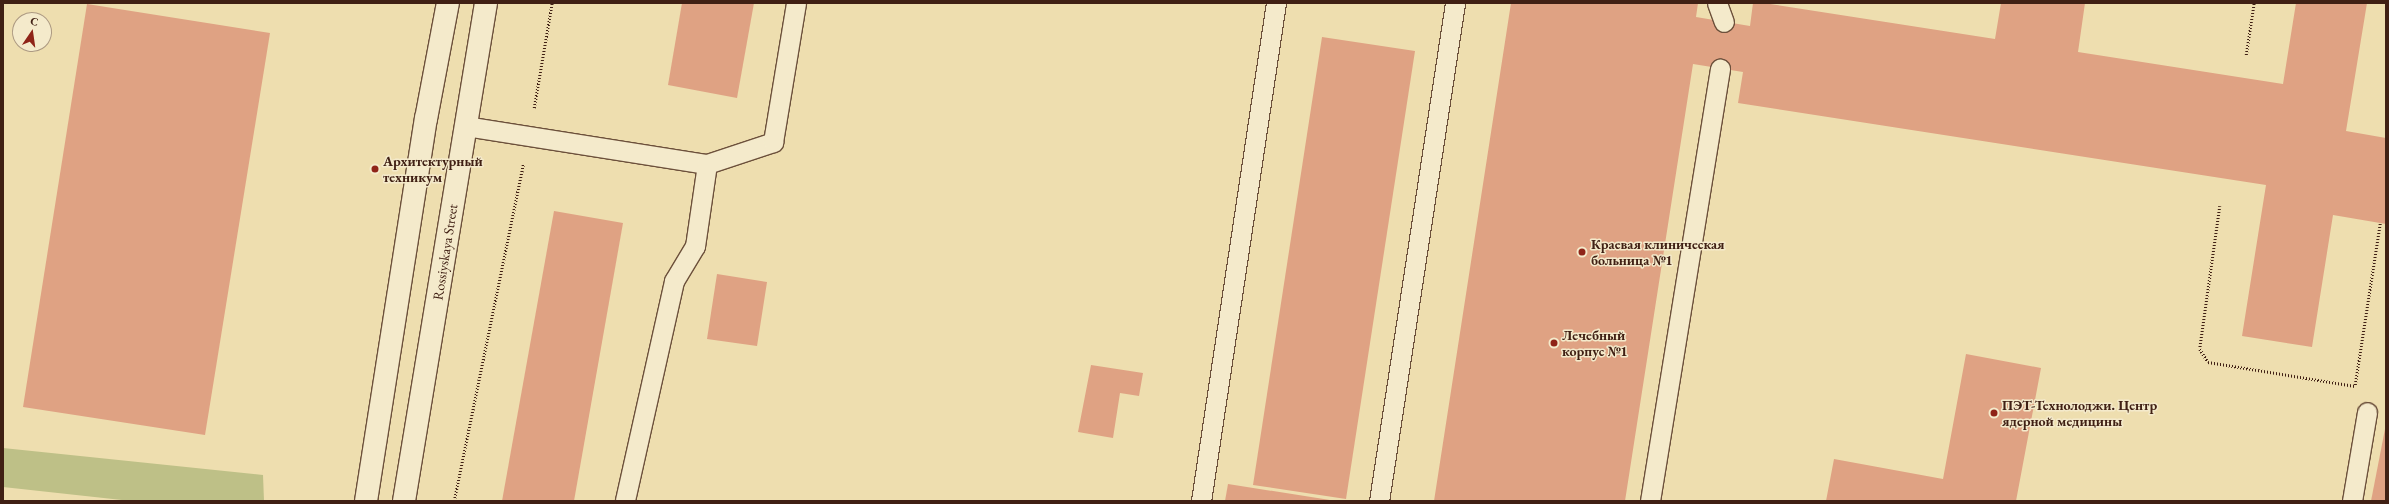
<!DOCTYPE html>
<html>
<head>
<meta charset="utf-8">
<style>
  body { margin:0 }
  #map { position:relative; width:2389px; height:504px; overflow:hidden; background:#eedeaf; font-family:"EB Garamond",serif }
  div>[style] { position:absolute }
  .green>* { inset:0; background:#bec087 }
  .building>* { inset:0; background:#dfa283 }
  .path>* { height:2.5px; margin-top:-1.25px; transform-origin:0; background:repeating-linear-gradient(90deg,#402014 0 1px,transparent 0 3px) }
  .roads { filter:drop-shadow(1px 0 #6c503b) drop-shadow(-1px 0 #6c503b) drop-shadow(0 1px #6c503b) drop-shadow(0 -1px #6c503b) }
  .lane>* { height:19px; margin:-9.5px; padding:0 9.5px; transform-origin:9.5px; border-radius:9.5px; background:#f4eacb }
  .secondary>* { height:22px; margin:-11px; padding:0 11px; transform-origin:11px; border-radius:11px; background:#f4eacb }
  .dots>* { width:11px; height:11px; translate:-50% -50%; box-sizing:border-box; border:2px solid #f4eacb; border-radius:50% }
  span { translate:-50% -50%; white-space:nowrap; text-align:center; line-height:1.15; -webkit-text-stroke:3px #f4eacb; paint-order:stroke }
  .poi-label { font-size:14px; color:#402014; font-weight:700 }
  .left { translate:0 -50%; text-align:left }
  .street-label { font-size:14px; color:#402014 }
  .frame { position:absolute; inset:0; border:4px solid #402014; pointer-events:none }
  .north { position:absolute; left:12px; top:12px; width:40px; height:40px; box-sizing:border-box; background:#f4eacb; border:1px solid #ac9982; border-radius:50%; rotate:13deg; font-size:11px; font-weight:700; line-height:16px; text-align:center; color:#402014 }
  .north::after { content:''; display:block; margin:auto; width:14px; height:18px; background:#8f2418; clip-path:polygon(50% 0,100% 100%,50% 72%,0 100%) }
</style>
</head>
<body>
<div id="map">
  <div class="green">
    <div style="clip-path:polygon(3px 448px,263px 475px,264px 501px,131px 501px,3px 487px)"></div>
  </div>
  <div class="building">
    <div style="clip-path:polygon(682px 3px,754px 3px,737px 98px,668px 85px)"></div>
    <div style="clip-path:polygon(1511px 3px,1698px 3px,1696px 17px,1750px 26px,1753px 3px,1764px 3px,1995px 39px,2001px 3px,2085px 3px,2078px 52px,2283px 84px,2296px 3px,2367px 3px,2346px 131px,2386px 138px,2386px 224px,2333px 215px,2312px 347px,2242px 336px,2266px 185px,1738px 103px,1743px 72px,1693px 64px,1625px 501px,1434px 501px)"></div>
    <div style="clip-path:polygon(87px 4px,270px 33px,205px 435px,23px 407px)"></div>
    <div style="clip-path:polygon(1322px 37px,1415px 51px,1346px 499px,1253px 485px)"></div>
    <div style="clip-path:polygon(554px 211px,623px 223px,574px 501px,502px 501px)"></div>
    <div style="clip-path:polygon(717px 274px,767px 282px,757px 346px,707px 339px)"></div>
    <div style="clip-path:polygon(1966px 354px,2041px 368px,2016px 501px,1826px 501px,1834px 459px,1943px 479px)"></div>
    <div style="clip-path:polygon(1091px 365px,1143px 373px,1139px 396px,1120px 393px,1113px 438px,1078px 432px)"></div>
    <div style="clip-path:polygon(2385px 429px,2386px 501px,2371px 501px)"></div>
    <div style="clip-path:polygon(1228px 484px,1330px 500px,1330px 501px,1225px 501px)"></div>
  </div>
  <div class="path">
    <div style="left:2246px;top:55px;width:53px;rotate:-81.3deg"></div>
    <div style="left:534px;top:108px;width:107px;rotate:-80.3deg"></div>
    <div style="left:2220px;top:206px;width:144px;rotate:98deg"></div>
    <div style="left:2200px;top:349px;width:15px;rotate:58deg"></div>
    <div style="left:2208px;top:362px;width:149px;rotate:9.3deg"></div>
    <div style="left:2355px;top:385px;width:164px;rotate:-81.2deg"></div>
    <div style="left:454px;top:501px;width:344px;rotate:-78.4deg"></div>
  </div>
  <div class="roads">
    <div class="lane">
      <div style="left:1717px;top:3px;width:20px;rotate:70deg"></div>
      <div style="left:466px;top:126px;width:244px;rotate:9deg"></div>
      <div style="left:707px;top:164px;width:83px;rotate:98.3deg"></div>
      <div style="left:695px;top:246px;width:41px;rotate:121deg"></div>
      <div style="left:674px;top:281px;width:225px;rotate:102.6deg"></div>
      <div style="left:707px;top:164px;width:70px;rotate:-18.4deg"></div>
      <div style="left:773px;top:142px;width:141px;rotate:-80.6deg"></div>
      <div style="left:1201px;top:501px;width:504px;rotate:-81.44deg"></div>
      <div style="left:1379px;top:501px;width:504px;rotate:-81.32deg"></div>
      <div style="left:1650px;top:501px;width:438px;rotate:-80.8deg"></div>
      <div style="left:2352px;top:501px;width:90px;rotate:-80.4deg"></div>
    </div>
    <div class="secondary">
      <div style="left:366px;top:501px;width:387px;rotate:-81.1deg"></div>
      <div style="left:426px;top:119px;width:118px;rotate:-79.3deg"></div>
      <div style="left:404px;top:501px;width:505px;rotate:-80.65deg"></div>
    </div>
  </div>
  <div class="dots">
    <div style="left:375px;top:169px;background:#8f2418"></div>
    <div style="left:1582px;top:252px;background:#8f2418"></div>
    <div style="left:1554px;top:343px;background:#8f2418"></div>
    <div style="left:1994px;top:413px;background:#8f2418"></div>
  </div>
  <div class="poi-label">
    <span class="left" style="left:383px;top:169px">Архитектурный<br>техникум</span>
    <span class="left" style="left:1591px;top:252px">Краевая клиническая<br>больница №1</span>
    <span class="left" style="left:1562px;top:343px">Лечебный<br>корпус №1</span>
    <span class="left" style="left:2002px;top:413px">ПЭТ-Технолоджи. Центр<br>ядерной медицины</span>
  </div>
  <div class="street-label">
    <span style="left:445px;top:252px;rotate:-81deg">Rossiyskaya Street</span>
  </div>
  <div class="frame"></div>
  <div class="north">С</div>
</div>
</body>
</html>
